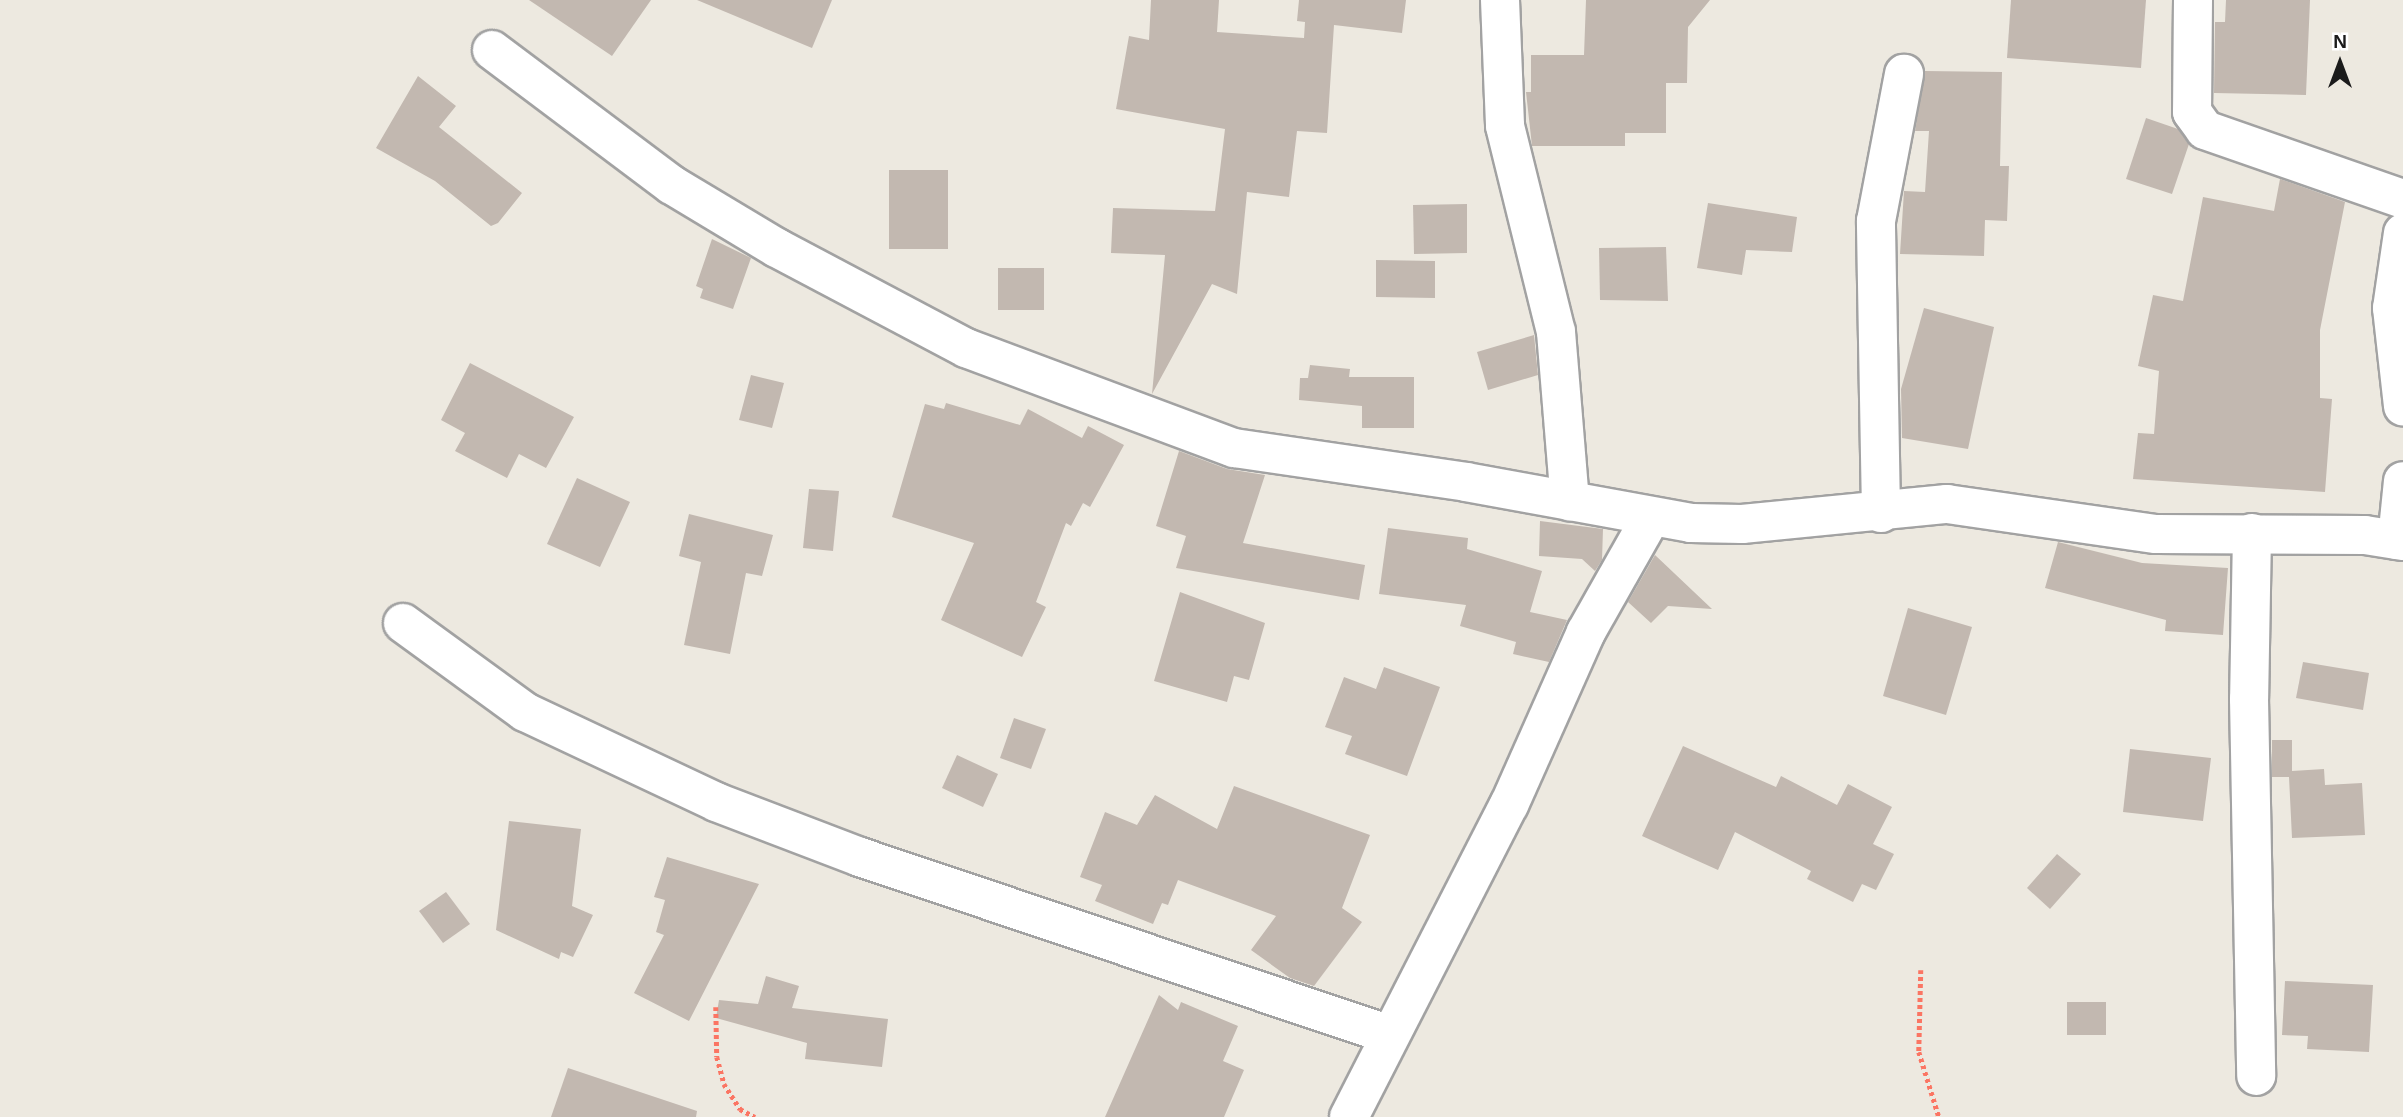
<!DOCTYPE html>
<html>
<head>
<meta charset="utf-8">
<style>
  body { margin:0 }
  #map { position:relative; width:2403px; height:1117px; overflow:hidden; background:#ede9e0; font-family:Arial,sans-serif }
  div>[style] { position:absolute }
  .building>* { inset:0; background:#c2b8b0 }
  .path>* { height:4.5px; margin-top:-2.25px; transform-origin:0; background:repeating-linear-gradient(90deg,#fb7563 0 3.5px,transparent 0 7px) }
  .roads { filter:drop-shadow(2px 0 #a2a2a2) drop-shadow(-2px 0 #a2a2a2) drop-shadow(0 2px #a2a2a2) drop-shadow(0 -2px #a2a2a2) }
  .minor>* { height:38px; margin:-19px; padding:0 19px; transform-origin:19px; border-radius:19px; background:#fff }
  span { translate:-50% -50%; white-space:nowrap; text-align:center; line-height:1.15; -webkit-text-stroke:7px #fff; paint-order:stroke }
  .north { position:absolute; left:2305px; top:28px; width:70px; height:70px; -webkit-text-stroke:5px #fff; paint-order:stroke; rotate:0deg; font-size:19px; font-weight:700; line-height:28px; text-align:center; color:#1b1b1b }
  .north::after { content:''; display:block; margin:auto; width:24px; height:32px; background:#1b1b1b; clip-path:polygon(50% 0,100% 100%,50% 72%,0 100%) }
</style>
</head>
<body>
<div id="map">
  <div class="building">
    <div style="clip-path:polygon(529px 0,651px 0,612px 56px)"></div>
    <div style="clip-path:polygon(697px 0,832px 0,812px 48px)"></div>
    <div style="clip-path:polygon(1151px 0,1219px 0,1217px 32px,1304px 38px,1305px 22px,1297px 21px,1299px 0,1406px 0,1402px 33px,1334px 25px,1327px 133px,1297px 131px,1289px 197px,1247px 192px,1237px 294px,1212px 284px,1152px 394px,1165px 255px,1111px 253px,1113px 208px,1215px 211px,1225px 129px,1116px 109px,1129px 36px,1149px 40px)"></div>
    <div style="clip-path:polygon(1586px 0,1710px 0,1688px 27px,1687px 83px,1666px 83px,1666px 133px,1625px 133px,1625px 146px,1532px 146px,1526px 92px,1531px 92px,1531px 55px,1584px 55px)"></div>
    <div style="clip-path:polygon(2011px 0,2146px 0,2141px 68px,2007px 58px)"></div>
    <div style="clip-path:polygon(2226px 0,2310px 0,2306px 95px,2214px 93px,2215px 22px,2225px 22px)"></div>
    <div style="clip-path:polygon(1925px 71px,2002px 72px,2000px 166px,2009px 166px,2007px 221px,1985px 220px,1984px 256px,1900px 254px,1904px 191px,1925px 192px,1929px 131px,1915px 131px)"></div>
    <div style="clip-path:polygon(418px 76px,456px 106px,439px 127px,522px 193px,498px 223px,491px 226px,435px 181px,376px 148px)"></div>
    <div style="clip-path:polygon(2146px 118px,2178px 129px,2189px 144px,2172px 194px,2126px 179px)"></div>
    <div style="clip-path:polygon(889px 170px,948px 170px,948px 249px,889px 249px)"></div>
    <div style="clip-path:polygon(2280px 179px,2345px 202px,2320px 330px,2320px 398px,2332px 399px,2325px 492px,2133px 479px,2138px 433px,2154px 434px,2159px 371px,2138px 366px,2153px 295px,2183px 301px,2203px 197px,2274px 211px)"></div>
    <div style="clip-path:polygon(1708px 203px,1797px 217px,1792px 252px,1746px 250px,1742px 275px,1697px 268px)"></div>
    <div style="clip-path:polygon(1467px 204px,1467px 253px,1414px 254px,1413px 205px)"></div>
    <div style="clip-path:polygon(712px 239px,751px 258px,733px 309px,700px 298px,703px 289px,696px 286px)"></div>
    <div style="clip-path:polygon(1666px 247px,1668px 301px,1600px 300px,1599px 248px)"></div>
    <div style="clip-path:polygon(1376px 260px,1435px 261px,1435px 298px,1376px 297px)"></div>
    <div style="clip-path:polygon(998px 268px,1044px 268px,1044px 310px,998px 310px)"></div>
    <div style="clip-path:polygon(1924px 308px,1994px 327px,1968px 449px,1902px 438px,1901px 389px)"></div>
    <div style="clip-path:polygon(1534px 335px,1538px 375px,1488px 390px,1477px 352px)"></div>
    <div style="clip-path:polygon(470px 363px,574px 417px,546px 468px,519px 454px,507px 478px,455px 451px,465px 433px,441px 420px)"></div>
    <div style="clip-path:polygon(1310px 365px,1350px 369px,1349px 377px,1414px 377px,1414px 428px,1362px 428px,1362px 406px,1299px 400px,1300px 378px,1308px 378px)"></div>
    <div style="clip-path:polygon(751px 375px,784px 383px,772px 428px,739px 420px)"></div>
    <div style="clip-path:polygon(946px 403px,1020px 425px,1028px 409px,1082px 438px,1088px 426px,1124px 445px,1090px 507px,1083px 503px,1071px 526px,1066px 523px,1036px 602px,1046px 607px,1022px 657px,941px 620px,974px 543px,892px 517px,925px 404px,944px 409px)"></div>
    <div style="clip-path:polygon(1179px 451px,1227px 469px,1265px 475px,1243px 543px,1365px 565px,1359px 600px,1176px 568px,1186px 536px,1156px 526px)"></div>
    <div style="clip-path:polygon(577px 478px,630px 502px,600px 567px,547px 544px)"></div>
    <div style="clip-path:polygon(809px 489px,839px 491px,833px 551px,803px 548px)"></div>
    <div style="clip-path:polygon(689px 514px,773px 535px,762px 576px,746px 573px,730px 654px,684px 645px,701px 562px,679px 556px)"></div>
    <div style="clip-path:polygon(1540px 521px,1603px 529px,1602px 560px,1595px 571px,1582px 559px,1539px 556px)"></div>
    <div style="clip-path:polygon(1388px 528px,1468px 538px,1467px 549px,1542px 571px,1530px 612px,1567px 620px,1549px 662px,1513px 654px,1516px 642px,1460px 626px,1466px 605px,1379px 594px)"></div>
    <div style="clip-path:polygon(2058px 542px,2142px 563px,2228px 568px,2223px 635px,2165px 631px,2166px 620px,2045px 588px)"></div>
    <div style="clip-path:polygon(1655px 555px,1712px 609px,1668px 606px,1651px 623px,1628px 602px)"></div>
    <div style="clip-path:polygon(1180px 592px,1265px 623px,1249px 680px,1234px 676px,1227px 702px,1154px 681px)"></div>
    <div style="clip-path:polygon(1908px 608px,1972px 627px,1946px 715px,1883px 696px)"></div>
    <div style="clip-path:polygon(2303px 662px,2369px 673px,2363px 710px,2296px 698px)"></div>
    <div style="clip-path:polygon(1384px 667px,1440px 687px,1407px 776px,1345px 754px,1352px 736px,1325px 727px,1344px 677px,1376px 689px)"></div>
    <div style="clip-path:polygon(1014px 718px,1046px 729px,1031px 769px,1000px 758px)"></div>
    <div style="clip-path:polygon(2272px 740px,2292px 740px,2292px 771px,2324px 769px,2325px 785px,2362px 783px,2365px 835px,2292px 838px,2289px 777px,2272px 777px)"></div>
    <div style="clip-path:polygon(1683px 746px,1776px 787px,1781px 776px,1837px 805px,1848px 784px,1892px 807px,1873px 844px,1894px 854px,1876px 890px,1862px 884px,1853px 902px,1807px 879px,1811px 871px,1735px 832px,1718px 870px,1642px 836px)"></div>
    <div style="clip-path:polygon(2130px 749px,2211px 758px,2203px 821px,2123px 812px)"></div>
    <div style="clip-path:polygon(957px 755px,998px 774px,983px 807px,942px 788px)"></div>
    <div style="clip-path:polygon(1234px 786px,1370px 835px,1342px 908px,1362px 922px,1314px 986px,1290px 978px,1251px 950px,1276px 916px,1178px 880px,1168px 905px,1162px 903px,1153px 924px,1095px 901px,1102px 885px,1080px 877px,1105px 812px,1137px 825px,1155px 795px,1217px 829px)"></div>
    <div style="clip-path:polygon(509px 821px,581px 829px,572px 906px,593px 915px,573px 957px,561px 952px,559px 959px,496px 930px)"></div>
    <div style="clip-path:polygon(2057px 854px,2081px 874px,2050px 909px,2027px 888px)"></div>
    <div style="clip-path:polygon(667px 857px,759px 884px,689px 1021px,634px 993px,664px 935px,656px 932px,665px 900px,654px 897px)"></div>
    <div style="clip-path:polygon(446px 892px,470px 924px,443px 943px,419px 911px)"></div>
    <div style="clip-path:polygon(766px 976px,799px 986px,792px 1008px,888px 1019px,882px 1067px,805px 1059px,807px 1043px,716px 1018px,719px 1000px,758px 1004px)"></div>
    <div style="clip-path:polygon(2285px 981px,2373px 985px,2369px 1052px,2307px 1049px,2308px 1036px,2282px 1035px)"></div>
    <div style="clip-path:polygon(1159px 995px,1178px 1010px,1181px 1002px,1238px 1026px,1223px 1061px,1244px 1070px,1224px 1117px,1105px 1117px)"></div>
    <div style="clip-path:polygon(2067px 1002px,2106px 1002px,2106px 1035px,2067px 1035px)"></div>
    <div style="clip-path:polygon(568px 1068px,697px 1111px,696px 1117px,551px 1117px)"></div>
  </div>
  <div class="path">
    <div style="left:1921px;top:970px;width:82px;rotate:91.4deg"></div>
    <div style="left:1919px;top:1052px;width:68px;rotate:72.9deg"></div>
    <div style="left:716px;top:1007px;width:50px;rotate:88.9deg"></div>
    <div style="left:717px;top:1057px;width:28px;rotate:75deg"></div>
    <div style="left:724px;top:1084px;width:30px;rotate:57deg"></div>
    <div style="left:740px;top:1109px;width:17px;rotate:28deg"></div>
  </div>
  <div class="roads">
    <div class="minor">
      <div style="left:1500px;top:0;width:126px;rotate:87.7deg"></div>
      <div style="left:1505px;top:126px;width:212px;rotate:76.1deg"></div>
      <div style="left:1556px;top:332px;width:170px;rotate:85.3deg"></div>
      <div style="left:2193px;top:0;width:112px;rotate:90.5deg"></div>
      <div style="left:2192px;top:112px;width:22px;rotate:54deg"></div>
      <div style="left:2205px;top:130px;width:210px;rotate:19.2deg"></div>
      <div style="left:492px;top:50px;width:225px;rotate:36.9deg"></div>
      <div style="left:672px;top:185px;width:122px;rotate:31deg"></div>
      <div style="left:777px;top:248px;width:214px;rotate:27.9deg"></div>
      <div style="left:966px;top:348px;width:286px;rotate:20.5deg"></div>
      <div style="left:1234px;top:448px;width:234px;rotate:8.3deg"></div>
      <div style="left:1466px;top:482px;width:229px;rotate:10.3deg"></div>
      <div style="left:1691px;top:523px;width:51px;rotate:1.1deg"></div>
      <div style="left:1742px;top:524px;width:206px;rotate:-5.6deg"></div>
      <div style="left:1947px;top:504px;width:211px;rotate:8.2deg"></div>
      <div style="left:2156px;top:534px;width:209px;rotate:0.3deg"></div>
      <div style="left:2365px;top:535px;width:38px;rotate:9deg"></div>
      <div style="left:2403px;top:233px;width:76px;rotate:98.3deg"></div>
      <div style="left:2392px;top:308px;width:99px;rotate:83.6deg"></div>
      <div style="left:1881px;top:513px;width:292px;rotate:-91deg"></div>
      <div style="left:1876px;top:221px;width:150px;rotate:-79.2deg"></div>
      <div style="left:2252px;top:533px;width:166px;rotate:91deg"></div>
      <div style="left:2249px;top:699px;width:377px;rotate:88.9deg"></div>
      <div style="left:2397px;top:540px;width:59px;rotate:-84.2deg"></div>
      <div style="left:403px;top:623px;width:151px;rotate:36.1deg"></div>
      <div style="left:525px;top:712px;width:211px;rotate:25.2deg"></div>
      <div style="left:716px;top:802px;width:154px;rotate:20.9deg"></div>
      <div style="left:860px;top:857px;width:559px;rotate:18.56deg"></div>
      <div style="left:1349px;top:1117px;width:351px;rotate:-62.9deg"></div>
      <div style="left:1509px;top:805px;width:189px;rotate:-66deg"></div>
      <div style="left:1586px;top:632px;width:130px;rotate:-60.5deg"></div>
    </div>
  </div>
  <div class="north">N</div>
</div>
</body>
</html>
